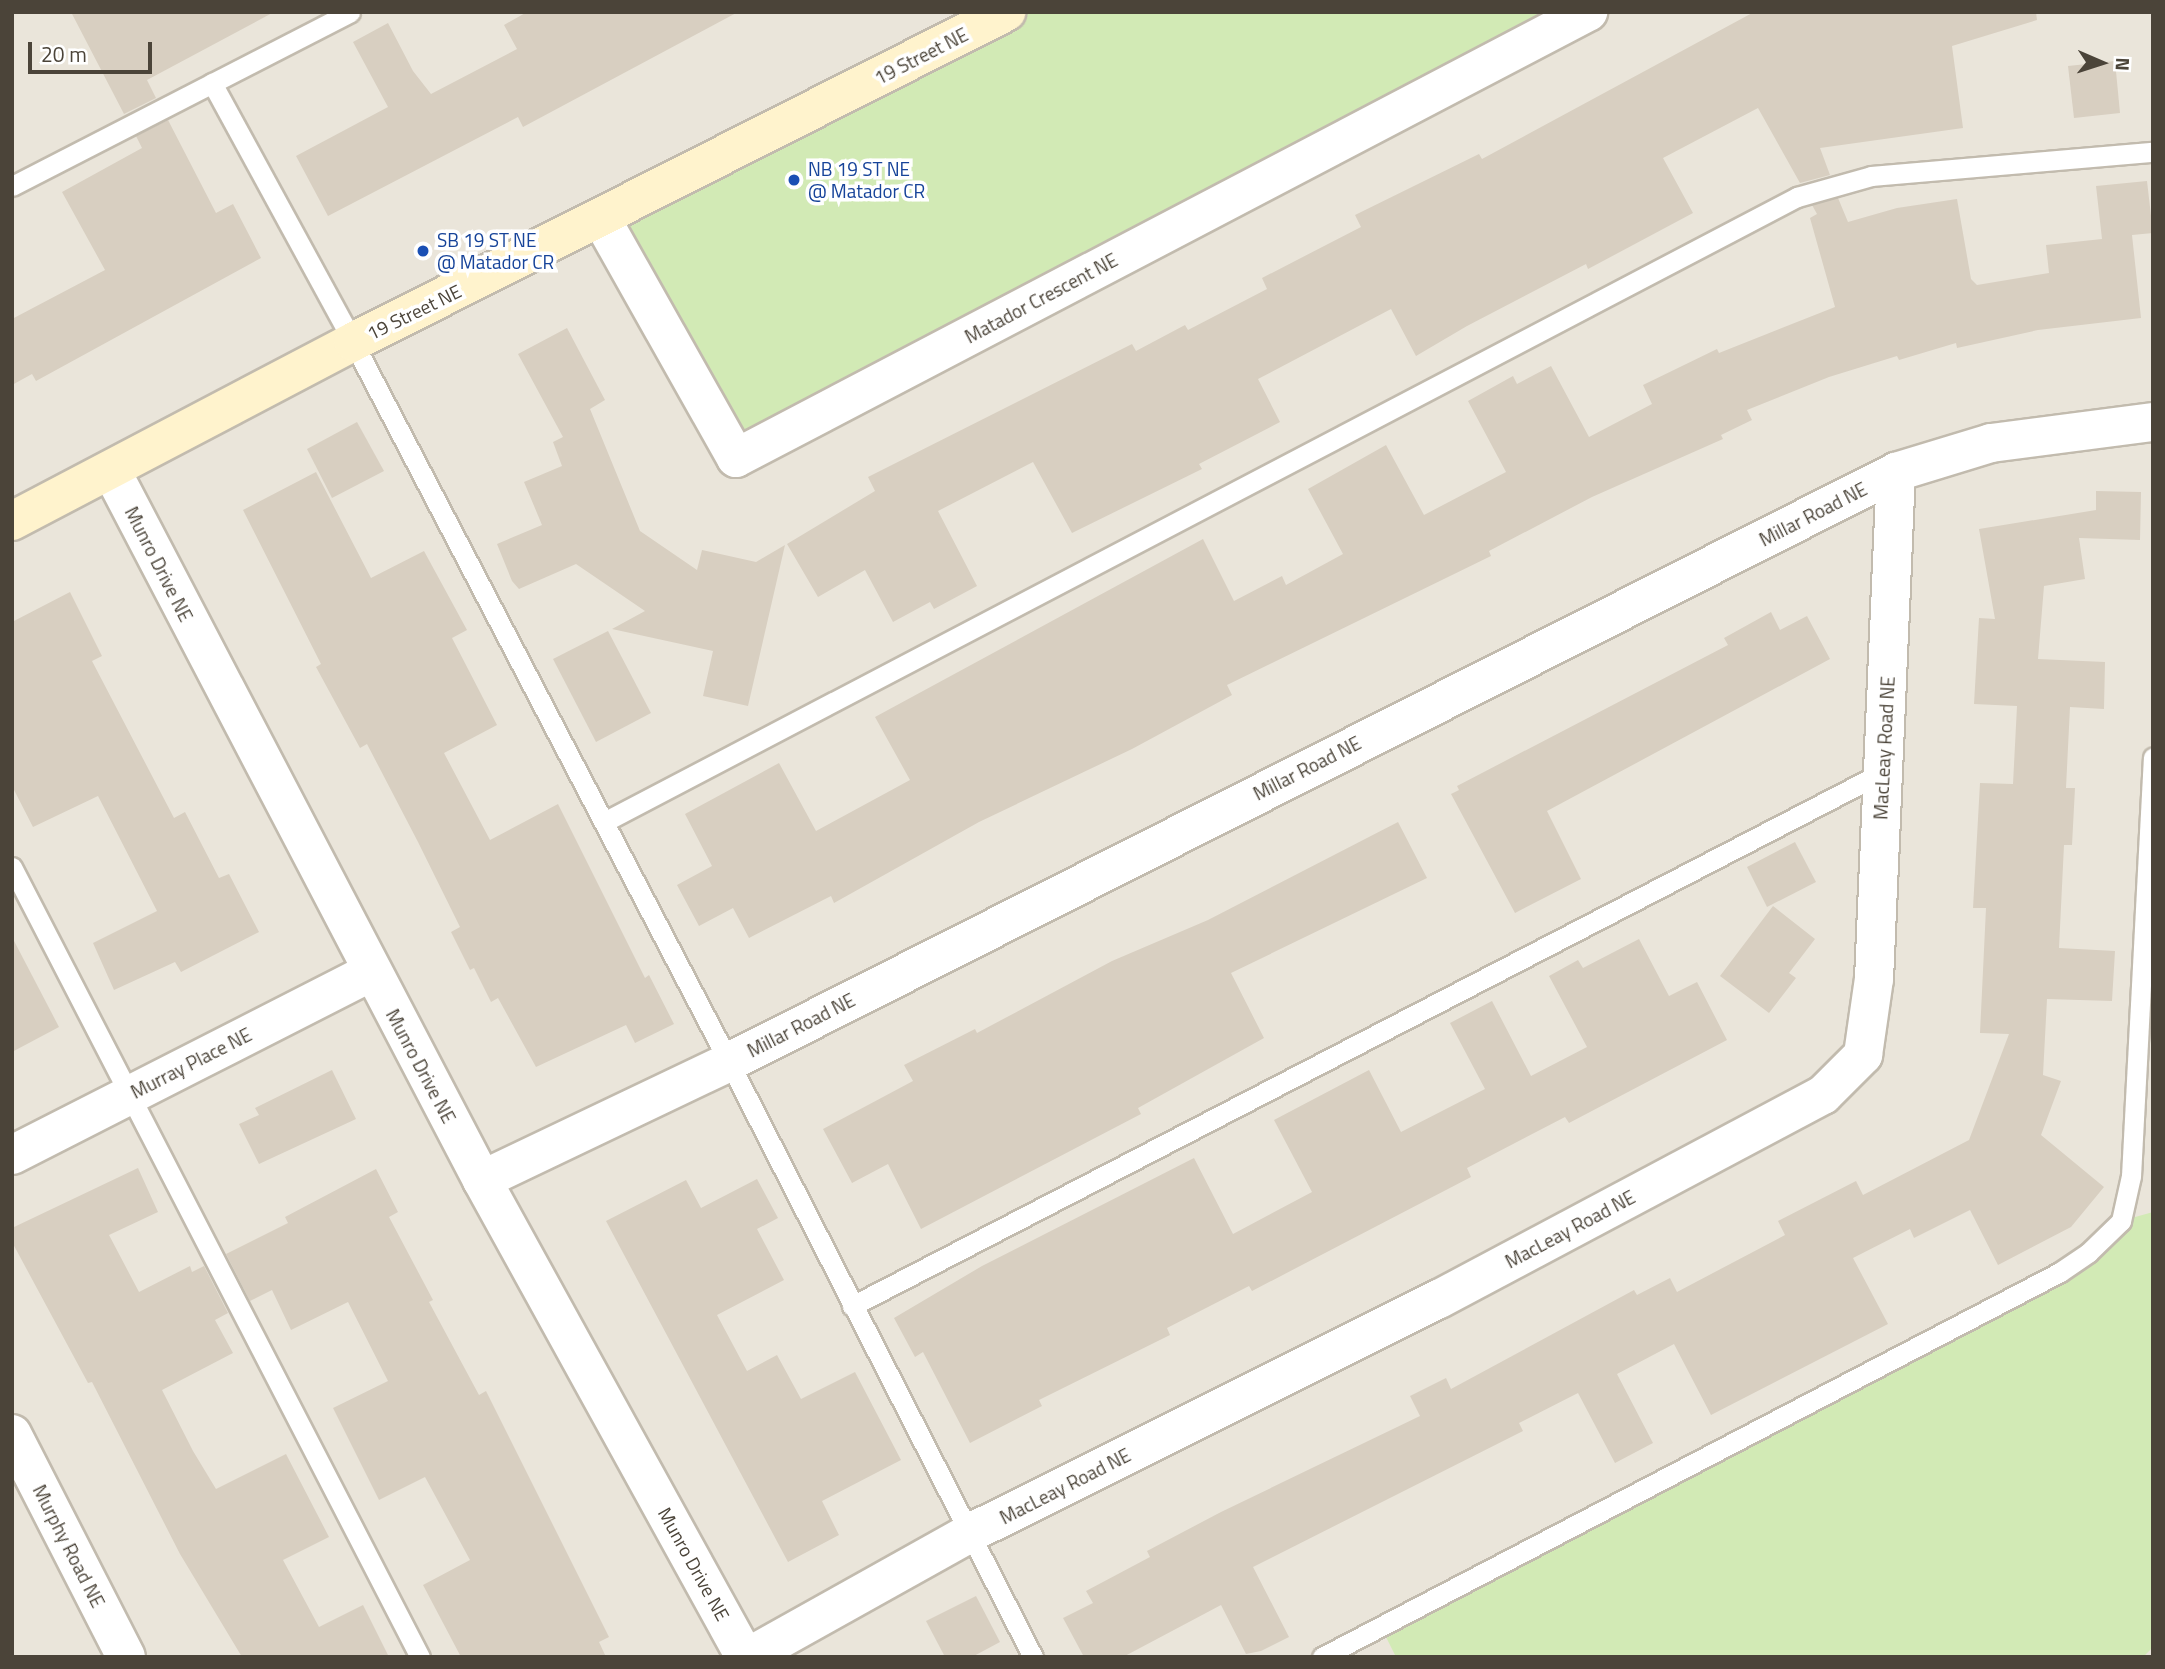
<!DOCTYPE html>
<html>
<head>
<meta charset="utf-8">
<style>
  body { margin:0 }
  #map { position:relative; width:2165px; height:1669px; overflow:hidden; background:#f6f3ec; font-family:"Titillium Web",sans-serif }
  div>[style] { position:absolute }
  .residential>* { inset:0; background:#eae5da }
  .green>* { inset:0; background:#d2eab5 }
  .building>* { inset:0; background:#d8cfc1 }
  .roads { filter:drop-shadow(2px 0 #c2bbae) drop-shadow(-2px 0 #c2bbae) drop-shadow(0 2px #c2bbae) drop-shadow(0 -2px #c2bbae) }
  .lane>* { height:19px; margin:-9.5px; padding:0 9.5px; transform-origin:9.5px; border-radius:9.5px; background:#fff }
  .street>* { height:38px; margin:-19px; padding:0 19px; transform-origin:19px; border-radius:19px; background:#fff }
  .secondary>* { height:38px; margin:-19px; padding:0 19px; transform-origin:19px; border-radius:19px; background:#fff3cd }
  .dots>* { width:19px; height:19px; translate:-50% -50%; box-sizing:border-box; border:4px solid #fff; border-radius:50% }
  span { translate:-50% -50%; white-space:nowrap; text-align:center; line-height:1.15; -webkit-text-stroke:7px #fff; paint-order:stroke }
  .street-label { font-size:19px; color:#4b4439 }
  .transit-label { font-size:19px; color:#164399 }
  .left { translate:0 -50%; text-align:left }
  .frame { position:absolute; inset:0; border:14px solid #4b4439; pointer-events:none }
  .north { position:absolute; left:2067px; top:28px; width:70px; height:70px; -webkit-text-stroke:5px #fff; paint-order:stroke; rotate:93deg; font-size:19px; font-weight:700; line-height:28px; text-align:center; color:#4b4439 }
  .north::after { content:''; display:block; margin:auto; width:24px; height:32px; background:#4b4439; clip-path:polygon(50% 0,100% 100%,50% 72%,0 100%) }
  .scale { position:absolute; left:28px; top:42px; width:124px; height:32px; box-sizing:border-box; border:4px solid #4b4439; border-top:0; padding-left:9px; font-size:21px; line-height:24px; white-space:nowrap; color:#4b4439; -webkit-text-stroke:5px #fff; paint-order:stroke }
</style>
</head>
<body>
<div id="map">
  <div class="residential">
    <div style="clip-path:polygon(12px 12px,2153px 12px,2153px 1657px,12px 1657px)"></div>
  </div>
  <div class="green">
    <div style="clip-path:polygon(1006px 12px,1588px 12px,736px 458px,602px 220px)"></div>
    <div style="clip-path:polygon(2153px 1212px,2153px 1647px,2143px 1657px,1396px 1657px,1381px 1627px,2060px 1272px,2121px 1221px)"></div>
  </div>
  <div class="building">
    <div style="clip-path:polygon(71px 12px,274px 12px,147px 80px,156px 98px,124px 114px)"></div>
    <div style="clip-path:polygon(527px 12px,738px 12px,523px 127px,518px 117px,328px 216px,296px 156px,388px 107px,353px 42px,388px 23px,413px 71px,431px 94px,517px 49px,504px 25px)"></div>
    <div style="clip-path:polygon(1754px 12px,2036px 12px,2037px 20px,1952px 46px,1963px 128px,1820px 148px,1830px 175px,1800px 183px,1758px 108px,1663px 158px,1693px 213px,1588px 269px,1586px 264px,1467px 326px,1416px 356px,1391px 309px,1258px 379px,1280px 422px,1199px 464px,1202px 469px,1072px 533px,1033px 462px,938px 511px,977px 586px,934px 609px,930px 602px,893px 622px,865px 570px,818px 597px,787px 544px,875px 491px,868px 477px,1132px 344px,1136px 351px,1185px 325px,1188px 330px,1267px 289px,1262px 278px,1361px 227px,1355px 215px,1479px 154px,1482px 159px)"></div>
    <div style="clip-path:polygon(2115px 61px,2120px 113px,2074px 118px,2068px 66px)"></div>
    <div style="clip-path:polygon(168px 120px,216px 213px,233px 204px,261px 258px,36px 381px,32px 374px,12px 385px,12px 319px,105px 270px,62px 192px,142px 148px,136px 136px)"></div>
    <div style="clip-path:polygon(2147px 181px,2153px 233px,2132px 235px,2141px 318px,2038px 330px,1957px 348px,1956px 343px,1899px 360px,1897px 356px,1829px 377px,1747px 410px,1752px 420px,1721px 435px,1723px 439px,1592px 497px,1489px 551px,1491px 556px,1227px 685px,1232px 695px,1132px 749px,979px 822px,834px 903px,831px 896px,749px 938px,733px 908px,699px 926px,677px 885px,712px 866px,685px 814px,779px 763px,816px 831px,910px 780px,875px 717px,1203px 539px,1234px 601px,1282px 576px,1286px 585px,1343px 554px,1308px 489px,1386px 445px,1424px 515px,1506px 472px,1468px 401px,1513px 376px,1517px 384px,1551px 366px,1589px 437px,1652px 404px,1643px 385px,1717px 349px,1719px 353px,1835px 307px,1810px 218px,1817px 214px,1812px 205px,1838px 198px,1848px 222px,1897px 208px,1957px 199px,1971px 279px,1977px 285px,2049px 273px,2046px 245px,2102px 239px,2096px 186px)"></div>
    <div style="clip-path:polygon(567px 328px,605px 400px,590px 409px,640px 531px,697px 570px,702px 550px,756px 562px,785px 545px,748px 706px,703px 696px,713px 651px,612px 629px,645px 611px,576px 564px,519px 589px,512px 581px,497px 544px,542px 525px,524px 482px,562px 466px,553px 442px,563px 437px,518px 354px)"></div>
    <div style="clip-path:polygon(357px 422px,384px 471px,332px 498px,307px 449px)"></div>
    <div style="clip-path:polygon(316px 472px,371px 578px,424px 551px,467px 630px,452px 638px,497px 725px,444px 753px,490px 840px,558px 804px,645px 978px,649px 975px,674px 1024px,635px 1043px,626px 1025px,536px 1067px,498px 998px,491px 1002px,474px 968px,470px 970px,451px 932px,460px 927px,418px 842px,367px 744px,360px 748px,316px 667px,321px 664px,243px 510px)"></div>
    <div style="clip-path:polygon(2096px 491px,2141px 492px,2140px 540px,2079px 538px,2085px 579px,2044px 586px,2038px 659px,2105px 662px,2104px 709px,2070px 707px,2066px 788px,2075px 788px,2072px 845px,2064px 845px,2059px 948px,2115px 951px,2112px 1001px,2047px 999px,2043px 1075px,2061px 1081px,2041px 1135px,2104px 1187px,2071px 1227px,1998px 1265px,1970px 1210px,1914px 1238px,1910px 1229px,1853px 1258px,1888px 1324px,1711px 1415px,1674px 1344px,1617px 1374px,1653px 1443px,1615px 1463px,1578px 1393px,1519px 1423px,1523px 1431px,1253px 1567px,1289px 1637px,1261px 1651px,1246px 1654px,1221px 1605px,1123px 1657px,1084px 1657px,1063px 1618px,1093px 1603px,1086px 1591px,1150px 1557px,1147px 1551px,1221px 1512px,1420px 1416px,1410px 1396px,1446px 1378px,1451px 1389px,1634px 1290px,1637px 1295px,1670px 1278px,1677px 1292px,1785px 1235px,1778px 1221px,1856px 1181px,1863px 1195px,1969px 1140px,2009px 1034px,1980px 1033px,1986px 908px,1973px 908px,1980px 783px,2013px 784px,2017px 706px,1974px 704px,1979px 618px,1995px 619px,1979px 529px,2096px 510px)"></div>
    <div style="clip-path:polygon(70px 592px,102px 656px,92px 661px,174px 818px,185px 812px,219px 878px,229px 874px,259px 932px,181px 972px,175px 962px,114px 990px,93px 943px,157px 911px,98px 796px,33px 827px,12px 786px,12px 622px)"></div>
    <div style="clip-path:polygon(1771px 612px,1780px 630px,1807px 616px,1830px 659px,1547px 811px,1581px 879px,1515px 913px,1451px 794px,1459px 790px,1457px 786px,1728px 645px,1724px 638px)"></div>
    <div style="clip-path:polygon(608px 631px,651px 713px,596px 742px,553px 659px)"></div>
    <div style="clip-path:polygon(1398px 822px,1427px 878px,1231px 973px,1264px 1038px,1138px 1108px,1141px 1114px,921px 1229px,888px 1164px,852px 1183px,823px 1129px,913px 1081px,904px 1065px,975px 1029px,977px 1033px,1112px 961px,1208px 920px)"></div>
    <div style="clip-path:polygon(1795px 842px,1816px 882px,1767px 907px,1747px 867px)"></div>
    <div style="clip-path:polygon(1773px 906px,1815px 939px,1789px 973px,1796px 978px,1769px 1013px,1720px 976px)"></div>
    <div style="clip-path:polygon(12px 937px,59px 1027px,12px 1052px)"></div>
    <div style="clip-path:polygon(1639px 939px,1669px 996px,1697px 982px,1727px 1040px,1569px 1123px,1565px 1117px,1467px 1168px,1471px 1177px,1252px 1291px,1249px 1286px,1167px 1328px,1170px 1335px,1039px 1400px,1042px 1406px,970px 1443px,923px 1352px,915px 1357px,894px 1318px,982px 1266px,1194px 1158px,1233px 1234px,1312px 1192px,1274px 1120px,1369px 1070px,1401px 1132px,1485px 1089px,1450px 1023px,1492px 1001px,1531px 1076px,1587px 1047px,1549px 976px,1578px 960px,1583px 968px)"></div>
    <div style="clip-path:polygon(332px 1070px,356px 1119px,259px 1164px,239px 1124px,259px 1115px,255px 1108px)"></div>
    <div style="clip-path:polygon(138px 1168px,158px 1212px,109px 1235px,139px 1292px,190px 1266px,192px 1272px,204px 1266px,228px 1313px,215px 1320px,233px 1353px,162px 1390px,193px 1451px,216px 1489px,286px 1454px,329px 1537px,283px 1560px,319px 1627px,363px 1605px,389px 1657px,242px 1657px,180px 1554px,92px 1382px,88px 1383px,12px 1242px,12px 1228px)"></div>
    <div style="clip-path:polygon(376px 1169px,398px 1212px,389px 1217px,433px 1300px,429px 1302px,479px 1395px,486px 1391px,609px 1637px,599px 1642px,606px 1657px,461px 1657px,423px 1585px,470px 1560px,425px 1477px,379px 1500px,333px 1408px,388px 1381px,348px 1302px,291px 1330px,272px 1290px,250px 1301px,226px 1254px,288px 1223px,285px 1217px)"></div>
    <div style="clip-path:polygon(757px 1179px,778px 1218px,757px 1229px,784px 1280px,717px 1315px,747px 1371px,777px 1355px,801px 1399px,855px 1372px,901px 1460px,822px 1501px,839px 1535px,788px 1562px,606px 1221px,686px 1180px,701px 1208px)"></div>
    <div style="clip-path:polygon(976px 1596px,1000px 1642px,972px 1657px,945px 1657px,926px 1621px)"></div>
  </div>
  <div class="roads">
    <div class="lane">
      <div style="left:212px;top:83px;width:295px;rotate:61.4deg"></div>
      <div style="left:353px;top:342px;width:812px;rotate:62.43deg"></div>
      <div style="left:729px;top:1062px;width:668px;rotate:62.94deg"></div>
      <div style="left:12px;top:186px;width:380px;rotate:-27.2deg"></div>
      <div style="left:604px;top:822px;width:1347px;rotate:-27.65deg"></div>
      <div style="left:1797px;top:197px;width:77px;rotate:-15.8deg"></div>
      <div style="left:1871px;top:176px;width:283px;rotate:-4.9deg"></div>
      <div style="left:12px;top:867px;width:889px;rotate:62.69deg"></div>
      <div style="left:852px;top:1306px;width:1161px;rotate:-27.38deg"></div>
      <div style="left:1322px;top:1657px;width:832px;rotate:-27.55deg"></div>
      <div style="left:2060px;top:1272px;width:34px;rotate:-34deg"></div>
      <div style="left:2088px;top:1253px;width:46px;rotate:-44.1deg"></div>
      <div style="left:2121px;top:1221px;width:46px;rotate:-77.5deg"></div>
      <div style="left:2131px;top:1176px;width:419px;rotate:-87deg"></div>
    </div>
    <div class="street">
      <div style="left:602px;top:220px;width:273px;rotate:60.6deg"></div>
      <div style="left:736px;top:458px;width:962px;rotate:-27.63deg"></div>
      <div style="left:111px;top:470px;width:801px;rotate:62.41deg"></div>
      <div style="left:482px;top:1180px;width:545px;rotate:61.13deg"></div>
      <div style="left:12px;top:1155px;width:403px;rotate:-27deg"></div>
      <div style="left:482px;top:1180px;width:274px;rotate:-25.5deg"></div>
      <div style="left:729px;top:1062px;width:1308px;rotate:-26.82deg"></div>
      <div style="left:1896px;top:472px;width:99px;rotate:-17deg"></div>
      <div style="left:1991px;top:443px;width:163px;rotate:-7.4deg"></div>
      <div style="left:12px;top:1434px;width:250px;rotate:62.9deg"></div>
      <div style="left:748px;top:1657px;width:252px;rotate:-29.2deg"></div>
      <div style="left:968px;top:1534px;width:526px;rotate:-26.52deg"></div>
      <div style="left:1439px;top:1299px;width:435px;rotate:-28deg"></div>
      <div style="left:1823px;top:1095px;width:57px;rotate:-45deg"></div>
      <div style="left:1863px;top:1055px;width:77px;rotate:-81.8deg"></div>
      <div style="left:1874px;top:979px;width:507px;rotate:-87.52deg"></div>
    </div>
    <div class="secondary">
      <div style="left:12px;top:521px;width:385px;rotate:-27.7deg"></div>
      <div style="left:353px;top:342px;width:732px;rotate:-26.81deg"></div>
    </div>
  </div>
  <div class="dots">
    <div style="left:794px;top:180px;background:#1a4fb4"></div>
    <div style="left:423px;top:251px;background:#1a4fb4"></div>
  </div>
  <div class="street-label">
    <span style="left:921px;top:56px;rotate:-27deg">19 Street NE</span>
    <span style="left:1041px;top:298px;rotate:-28deg">Matador Crescent NE</span>
    <span style="left:414px;top:312px;rotate:-26deg">19 Street NE</span>
    <span style="left:1813px;top:514px;rotate:-27deg">Millar Road NE</span>
    <span style="left:159px;top:564px;rotate:63deg">Munro Drive NE</span>
    <span style="left:1884px;top:748px;rotate:-87deg">MacLeay Road NE</span>
    <span style="left:1307px;top:768px;rotate:-27deg">Millar Road NE</span>
    <span style="left:801px;top:1025px;rotate:-27deg">Millar Road NE</span>
    <span style="left:191px;top:1063px;rotate:-27deg">Murray Place NE</span>
    <span style="left:421px;top:1066px;rotate:62deg">Munro Drive NE</span>
    <span style="left:1570px;top:1229px;rotate:-28deg">MacLeay Road NE</span>
    <span style="left:1065px;top:1486px;rotate:-27deg">MacLeay Road NE</span>
    <span style="left:69px;top:1546px;rotate:63deg">Murphy Road NE</span>
    <span style="left:694px;top:1564px;rotate:61deg">Munro Drive NE</span>
  </div>
  <div class="transit-label">
    <span class="left" style="left:808px;top:180px">NB 19 ST NE<br>@ Matador CR</span>
    <span class="left" style="left:437px;top:251px">SB 19 ST NE<br>@ Matador CR</span>
  </div>
  <div class="frame"></div>
  <div class="north">N</div>
  <div class="scale">20 m</div>
</div>
</body>
</html>
